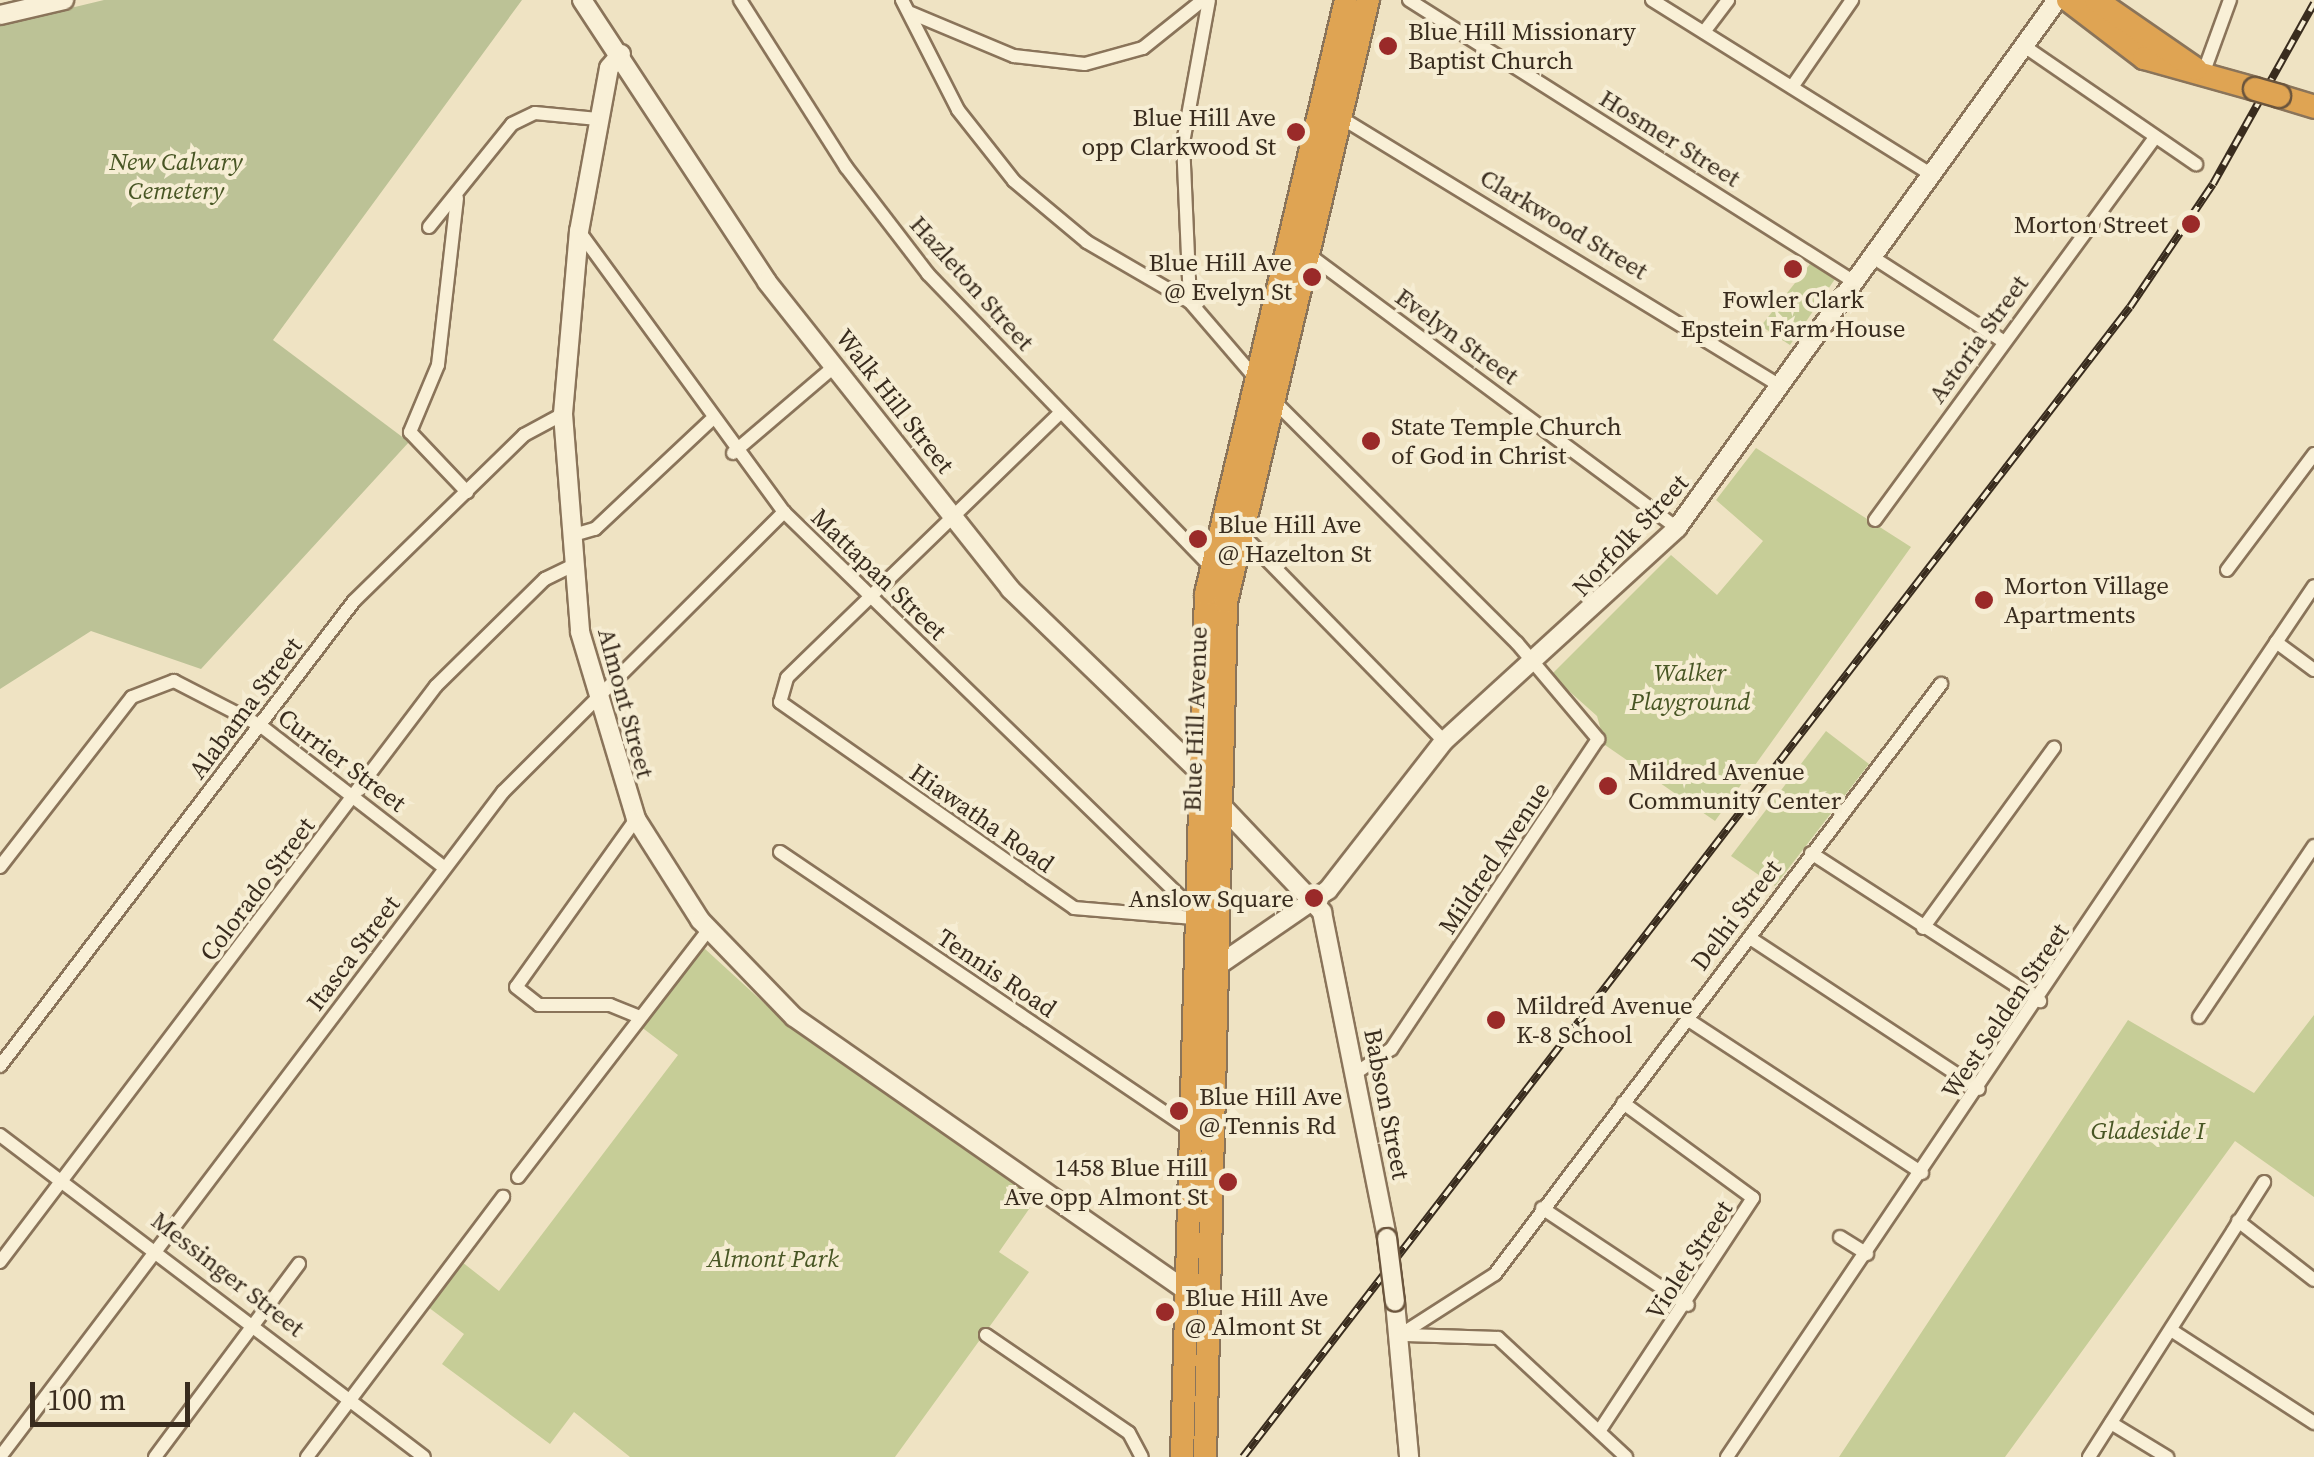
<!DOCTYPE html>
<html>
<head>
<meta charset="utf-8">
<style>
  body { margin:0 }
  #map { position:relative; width:2314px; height:1457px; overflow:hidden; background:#efe3c3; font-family:"Source Serif 4",serif }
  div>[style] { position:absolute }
  .green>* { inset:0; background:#c6cd97 }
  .cemetery>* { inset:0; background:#bcc296 }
  .roads { filter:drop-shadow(2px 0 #8a745a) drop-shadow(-2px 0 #8a745a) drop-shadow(0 2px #8a745a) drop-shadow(0 -2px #8a745a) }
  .street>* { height:12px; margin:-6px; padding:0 6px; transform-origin:6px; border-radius:6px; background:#f9f0d7 }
  .secondary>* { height:18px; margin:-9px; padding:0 9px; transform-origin:9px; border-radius:9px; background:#f9f0d7 }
  .highway>* { height:22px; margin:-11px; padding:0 11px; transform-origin:11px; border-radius:11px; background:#dfa453 }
  .rail>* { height:8px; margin-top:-4px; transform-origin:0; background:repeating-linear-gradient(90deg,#f6edd3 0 11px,#392c1e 0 22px); box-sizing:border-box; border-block:2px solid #392c1e }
  .bridges { filter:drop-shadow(2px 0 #6b553d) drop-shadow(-2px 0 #6b553d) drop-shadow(0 2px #6b553d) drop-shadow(0 -2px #6b553d) }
  .secondary-bridge>* { height:18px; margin:-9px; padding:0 9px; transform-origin:9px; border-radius:9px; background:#f9f0d7 }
  .highway-bridge>* { height:22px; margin:-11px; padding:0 11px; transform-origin:11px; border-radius:11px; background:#dfa453 }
  .dots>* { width:28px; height:28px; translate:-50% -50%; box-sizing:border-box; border:5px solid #f6edd3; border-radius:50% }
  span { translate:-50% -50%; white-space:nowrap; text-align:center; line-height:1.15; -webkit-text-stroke:8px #f6edd3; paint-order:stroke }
  .poi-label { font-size:25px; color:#392c1e }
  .left { translate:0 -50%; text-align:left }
  .right { translate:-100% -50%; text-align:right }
  .street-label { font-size:25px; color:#392c1e }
  .park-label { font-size:25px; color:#485624; font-style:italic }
  .scale { position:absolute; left:30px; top:1382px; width:160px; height:45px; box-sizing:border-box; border:5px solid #392c1e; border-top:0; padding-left:12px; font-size:30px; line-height:35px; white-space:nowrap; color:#392c1e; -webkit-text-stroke:8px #f6edd3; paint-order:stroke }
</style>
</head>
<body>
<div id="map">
  <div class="green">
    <div style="clip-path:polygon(1810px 264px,1835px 279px,1790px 345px,1761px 326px)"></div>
    <div style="clip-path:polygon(1756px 448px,1911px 547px,1715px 821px,1605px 745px,1597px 716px,1551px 675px,1671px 555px,1717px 595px,1763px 541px,1716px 500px)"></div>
    <div style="clip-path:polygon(1826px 731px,1869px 764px,1775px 886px,1731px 856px)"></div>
    <div style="clip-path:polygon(704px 948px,790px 1027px,1036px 1199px,999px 1252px,1029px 1272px,895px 1457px,630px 1457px,574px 1412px,550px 1444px,442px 1364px,464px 1334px,428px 1307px,462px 1262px,499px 1291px,678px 1055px,640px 1026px)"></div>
    <div style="clip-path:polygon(2314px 1015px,2314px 1197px,2235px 1141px,2005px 1457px,1839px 1457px,2128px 1020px,2254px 1093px)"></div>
  </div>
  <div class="cemetery">
    <div style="clip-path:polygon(104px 0,522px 0,273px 340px,409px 442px,201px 669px,91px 631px,0 689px,0 25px)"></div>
  </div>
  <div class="roads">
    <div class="street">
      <div style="left:740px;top:0;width:198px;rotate:57.6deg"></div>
      <div style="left:846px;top:167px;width:135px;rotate:52.5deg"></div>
      <div style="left:928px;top:274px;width:405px;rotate:46deg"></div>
      <div style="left:902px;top:0;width:123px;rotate:63deg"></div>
      <div style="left:958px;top:110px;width:90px;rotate:51.7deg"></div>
      <div style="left:1014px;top:181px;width:95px;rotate:39.9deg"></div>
      <div style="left:1087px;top:242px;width:119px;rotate:30.2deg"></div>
      <div style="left:1190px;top:302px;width:103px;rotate:49.3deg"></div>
      <div style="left:1409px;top:0;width:529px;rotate:32.34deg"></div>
      <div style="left:1652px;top:0;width:330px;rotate:32deg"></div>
      <div style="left:911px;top:13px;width:112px;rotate:22.7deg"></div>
      <div style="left:1014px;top:56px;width:71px;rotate:6.4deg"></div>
      <div style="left:1085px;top:64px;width:60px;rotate:-15.4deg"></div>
      <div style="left:1143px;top:48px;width:77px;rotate:-38.7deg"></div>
      <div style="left:1704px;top:32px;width:40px;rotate:-53deg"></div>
      <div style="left:2024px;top:46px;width:209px;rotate:34.5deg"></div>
      <div style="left:2203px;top:74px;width:79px;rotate:-70deg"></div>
      <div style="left:1792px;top:87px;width:106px;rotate:-55.4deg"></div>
      <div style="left:1335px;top:114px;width:522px;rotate:31.43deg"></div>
      <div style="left:457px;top:198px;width:168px;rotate:96.5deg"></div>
      <div style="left:438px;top:365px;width:73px;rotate:112.7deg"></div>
      <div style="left:410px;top:432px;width:83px;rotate:46.5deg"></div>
      <div style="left:429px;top:227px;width:132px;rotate:-51.1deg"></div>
      <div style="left:512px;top:124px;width:25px;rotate:-26deg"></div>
      <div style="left:535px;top:113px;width:63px;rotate:5.4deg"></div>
      <div style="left:579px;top:231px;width:348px;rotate:53.9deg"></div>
      <div style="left:784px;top:512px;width:571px;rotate:44.15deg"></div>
      <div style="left:1308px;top:254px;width:460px;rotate:36.6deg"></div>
      <div style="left:1874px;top:258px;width:153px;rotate:32.8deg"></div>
      <div style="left:1190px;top:302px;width:159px;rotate:-92.5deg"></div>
      <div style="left:1183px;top:143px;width:145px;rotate:-79.7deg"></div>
      <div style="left:1273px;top:400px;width:344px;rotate:44.9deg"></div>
      <div style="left:1517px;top:643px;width:126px;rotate:49.8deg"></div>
      <div style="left:1598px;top:739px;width:373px;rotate:123.7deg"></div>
      <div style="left:1391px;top:1049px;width:42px;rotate:145.6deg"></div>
      <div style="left:1060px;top:413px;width:380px;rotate:135.9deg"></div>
      <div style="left:787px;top:678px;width:25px;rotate:106deg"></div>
      <div style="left:780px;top:702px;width:359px;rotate:35deg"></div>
      <div style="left:1074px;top:908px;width:120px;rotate:4.8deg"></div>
      <div style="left:733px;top:453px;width:134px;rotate:-40.5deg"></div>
      <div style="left:1875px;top:520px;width:474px;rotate:-53.8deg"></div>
      <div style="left:1239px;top:531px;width:293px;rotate:45.7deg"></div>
      <div style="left:570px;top:536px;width:26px;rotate:-16deg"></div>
      <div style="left:595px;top:529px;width:158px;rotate:-43.2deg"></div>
      <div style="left:2227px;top:570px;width:145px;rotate:-53.1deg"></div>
      <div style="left:2276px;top:642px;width:47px;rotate:36.4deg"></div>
      <div style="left:636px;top:819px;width:206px;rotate:125.5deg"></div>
      <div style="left:516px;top:987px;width:29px;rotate:38deg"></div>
      <div style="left:539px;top:1005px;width:71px"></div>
      <div style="left:610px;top:1005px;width:31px;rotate:22deg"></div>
      <div style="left:780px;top:852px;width:495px;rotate:34.1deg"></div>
      <div style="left:1811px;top:853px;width:273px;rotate:32.9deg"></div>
      <div style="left:0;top:867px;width:215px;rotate:-52.2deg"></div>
      <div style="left:132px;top:697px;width:45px;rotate:-20.9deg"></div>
      <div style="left:174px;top:681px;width:98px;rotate:27.3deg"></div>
      <div style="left:261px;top:726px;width:232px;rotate:37.7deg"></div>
      <div style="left:1923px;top:928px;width:223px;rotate:-54deg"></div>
      <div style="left:1750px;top:938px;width:274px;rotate:33.4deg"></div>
      <div style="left:2199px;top:1017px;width:206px;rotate:-56.1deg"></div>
      <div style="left:1687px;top:1019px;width:281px;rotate:33.2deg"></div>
      <div style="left:0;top:1066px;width:584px;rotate:-52.72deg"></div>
      <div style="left:354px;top:601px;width:238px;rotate:-44.3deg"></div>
      <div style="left:524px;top:435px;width:44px;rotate:-28.3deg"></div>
      <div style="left:0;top:1135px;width:532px;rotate:37.21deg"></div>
      <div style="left:518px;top:1177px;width:312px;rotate:-52.4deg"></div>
      <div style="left:1542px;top:1208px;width:175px;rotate:33.6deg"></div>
      <div style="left:2238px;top:1221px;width:96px;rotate:37.8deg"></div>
      <div style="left:1840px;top:1237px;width:32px;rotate:32deg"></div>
      <div style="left:0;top:1262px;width:722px;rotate:-52.88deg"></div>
      <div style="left:436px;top:686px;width:153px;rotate:-44.5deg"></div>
      <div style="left:545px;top:579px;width:30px;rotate:-26deg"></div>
      <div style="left:2171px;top:1330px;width:171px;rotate:33deg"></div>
      <div style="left:986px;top:1335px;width:173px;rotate:34.4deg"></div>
      <div style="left:1129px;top:1433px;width:27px;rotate:62deg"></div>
      <div style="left:1400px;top:1335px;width:113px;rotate:-32.7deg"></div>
      <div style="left:1495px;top:1274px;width:740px;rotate:-52.91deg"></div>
      <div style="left:1406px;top:1335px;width:92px;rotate:1.9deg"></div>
      <div style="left:1498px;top:1338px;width:175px;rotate:42.9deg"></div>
      <div style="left:2111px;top:1423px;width:66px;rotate:31.3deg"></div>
      <div style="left:1600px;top:1430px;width:278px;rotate:-56.6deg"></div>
      <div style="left:1753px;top:1198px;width:161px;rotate:-143.8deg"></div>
      <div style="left:0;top:1457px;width:834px;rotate:-52.9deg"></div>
      <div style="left:503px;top:792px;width:397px;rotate:-44.9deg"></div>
      <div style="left:155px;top:1457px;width:241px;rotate:-53.3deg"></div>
      <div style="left:307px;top:1457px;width:326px;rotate:-53deg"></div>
      <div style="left:1727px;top:1457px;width:1050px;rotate:-56.02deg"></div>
      <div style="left:2089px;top:1457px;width:326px;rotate:-57.5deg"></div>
    </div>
    <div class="secondary">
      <div style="left:582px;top:0;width:337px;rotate:56.7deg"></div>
      <div style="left:767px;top:282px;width:392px;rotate:51.6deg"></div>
      <div style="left:1010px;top:589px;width:271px;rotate:44deg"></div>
      <div style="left:0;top:15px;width:66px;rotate:-13.2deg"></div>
      <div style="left:621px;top:54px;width:18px;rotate:131deg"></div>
      <div style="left:609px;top:68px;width:166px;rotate:100.4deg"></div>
      <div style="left:579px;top:231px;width:184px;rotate:95deg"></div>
      <div style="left:563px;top:414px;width:219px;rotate:85.5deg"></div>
      <div style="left:580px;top:632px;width:195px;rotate:73.3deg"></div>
      <div style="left:636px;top:819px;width:120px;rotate:57.6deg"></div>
      <div style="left:700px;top:920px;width:135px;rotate:45.9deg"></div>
      <div style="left:794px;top:1017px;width:479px;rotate:34.9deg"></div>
      <div style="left:1220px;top:804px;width:149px;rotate:46.6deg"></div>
      <div style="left:1322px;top:912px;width:332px;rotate:78.7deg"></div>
      <div style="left:1210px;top:971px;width:143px;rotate:-34.5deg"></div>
      <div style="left:1328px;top:890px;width:189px;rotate:-52.1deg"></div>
      <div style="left:1444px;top:741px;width:316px;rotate:-42.4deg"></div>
      <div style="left:1677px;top:528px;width:651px;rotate:-54.26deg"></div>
      <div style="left:1395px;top:1302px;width:156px;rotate:84.8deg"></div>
    </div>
    <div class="highway">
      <div style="left:2068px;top:0;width:96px;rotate:37.3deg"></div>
      <div style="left:2144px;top:58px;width:115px;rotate:15.6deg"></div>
      <div style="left:2096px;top:0;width:121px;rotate:34.6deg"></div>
      <div style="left:2279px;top:96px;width:37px;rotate:17deg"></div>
      <div style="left:1182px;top:1457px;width:863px;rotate:-88.41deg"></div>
      <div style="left:1206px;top:594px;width:610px;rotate:-76.74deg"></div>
      <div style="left:1205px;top:1457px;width:855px;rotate:-88.59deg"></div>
      <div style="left:1226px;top:602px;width:619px;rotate:-76.73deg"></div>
    </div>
  </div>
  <div class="rail">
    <div style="left:1243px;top:1457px;width:1452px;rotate:-52.36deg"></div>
    <div style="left:2130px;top:307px;width:148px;rotate:-56deg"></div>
    <div style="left:2213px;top:184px;width:207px;rotate:-60.8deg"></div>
  </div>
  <div class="bridges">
    <div class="secondary-bridge">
      <div style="left:1387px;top:1238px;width:64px;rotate:82.9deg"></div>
    </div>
    <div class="highway-bridge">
      <div style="left:2255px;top:89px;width:25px;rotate:16deg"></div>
    </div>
  </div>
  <div class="dots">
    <div style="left:1388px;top:46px;background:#9a2a29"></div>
    <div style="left:1296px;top:132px;background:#9a2a29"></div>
    <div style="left:2191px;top:224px;background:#9a2a29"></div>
    <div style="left:1793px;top:269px;background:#9a2a29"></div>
    <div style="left:1312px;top:277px;background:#9a2a29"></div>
    <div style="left:1371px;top:441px;background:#9a2a29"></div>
    <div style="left:1198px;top:539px;background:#9a2a29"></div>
    <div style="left:1984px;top:600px;background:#9a2a29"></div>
    <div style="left:1608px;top:786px;background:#9a2a29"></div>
    <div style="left:1314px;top:898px;background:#9a2a29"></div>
    <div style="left:1496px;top:1020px;background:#9a2a29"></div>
    <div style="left:1179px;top:1111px;background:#9a2a29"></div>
    <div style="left:1228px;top:1182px;background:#9a2a29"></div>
    <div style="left:1165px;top:1312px;background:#9a2a29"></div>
  </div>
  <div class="poi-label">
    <span class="left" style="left:1408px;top:46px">Blue Hill Missionary<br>Baptist Church</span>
    <span class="right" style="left:1276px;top:132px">Blue Hill Ave<br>opp Clarkwood St</span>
    <span class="right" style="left:2168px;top:224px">Morton Street</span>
    <span class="right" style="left:1292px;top:277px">Blue Hill Ave<br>@ Evelyn St</span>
    <span style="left:1793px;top:314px">Fowler Clark<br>Epstein Farm House</span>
    <span class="left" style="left:1391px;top:441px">State Temple Church<br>of God in Christ</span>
    <span class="left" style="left:1218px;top:539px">Blue Hill Ave<br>@ Hazelton St</span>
    <span class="left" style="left:2004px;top:600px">Morton Village<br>Apartments</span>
    <span class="left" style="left:1628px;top:786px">Mildred Avenue<br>Community Center</span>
    <span class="right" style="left:1294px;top:898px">Anslow Square</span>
    <span class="left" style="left:1516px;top:1020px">Mildred Avenue<br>K-8 School</span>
    <span class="left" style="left:1199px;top:1111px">Blue Hill Ave<br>@ Tennis Rd</span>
    <span class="right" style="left:1208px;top:1182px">1458 Blue Hill<br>Ave opp Almont St</span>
    <span class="left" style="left:1185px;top:1312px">Blue Hill Ave<br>@ Almont St</span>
  </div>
  <div class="street-label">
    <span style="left:1670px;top:138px;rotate:32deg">Hosmer Street</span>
    <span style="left:1564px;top:224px;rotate:31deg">Clarkwood Street</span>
    <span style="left:972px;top:283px;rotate:48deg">Hazleton Street</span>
    <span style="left:1457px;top:336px;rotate:36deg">Evelyn Street</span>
    <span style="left:1978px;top:339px;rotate:-54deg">Astoria Street</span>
    <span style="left:895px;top:401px;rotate:52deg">Walk Hill Street</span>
    <span style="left:1630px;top:535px;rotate:-47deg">Norfolk Street</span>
    <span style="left:879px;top:574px;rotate:44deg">Mattapan Street</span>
    <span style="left:626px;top:703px;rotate:75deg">Almont Street</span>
    <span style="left:245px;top:708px;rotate:-53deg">Alabama Street</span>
    <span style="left:1195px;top:719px;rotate:-88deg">Blue Hill Avenue</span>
    <span style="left:342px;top:760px;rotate:37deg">Currier Street</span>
    <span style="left:982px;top:818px;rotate:35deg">Hiawatha Road</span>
    <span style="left:1494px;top:858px;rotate:-56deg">Mildred Avenue</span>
    <span style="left:257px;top:889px;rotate:-53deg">Colorado Street</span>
    <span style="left:1736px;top:915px;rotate:-53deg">Delhi Street</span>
    <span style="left:353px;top:953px;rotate:-53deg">Itasca Street</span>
    <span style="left:997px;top:973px;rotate:34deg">Tennis Road</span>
    <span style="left:2005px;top:1011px;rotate:-56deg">West Selden Street</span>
    <span style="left:1387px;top:1104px;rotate:79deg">Babson Street</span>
    <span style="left:1689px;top:1260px;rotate:-57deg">Violet Street</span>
    <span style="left:228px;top:1274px;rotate:38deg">Messinger Street</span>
  </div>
  <div class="park-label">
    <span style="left:176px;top:176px">New Calvary<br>Cemetery</span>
    <span style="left:1690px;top:687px">Walker<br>Playground</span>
    <span style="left:2148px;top:1130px">Gladeside I</span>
    <span style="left:773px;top:1258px">Almont Park</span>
  </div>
  <div class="scale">100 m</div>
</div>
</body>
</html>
